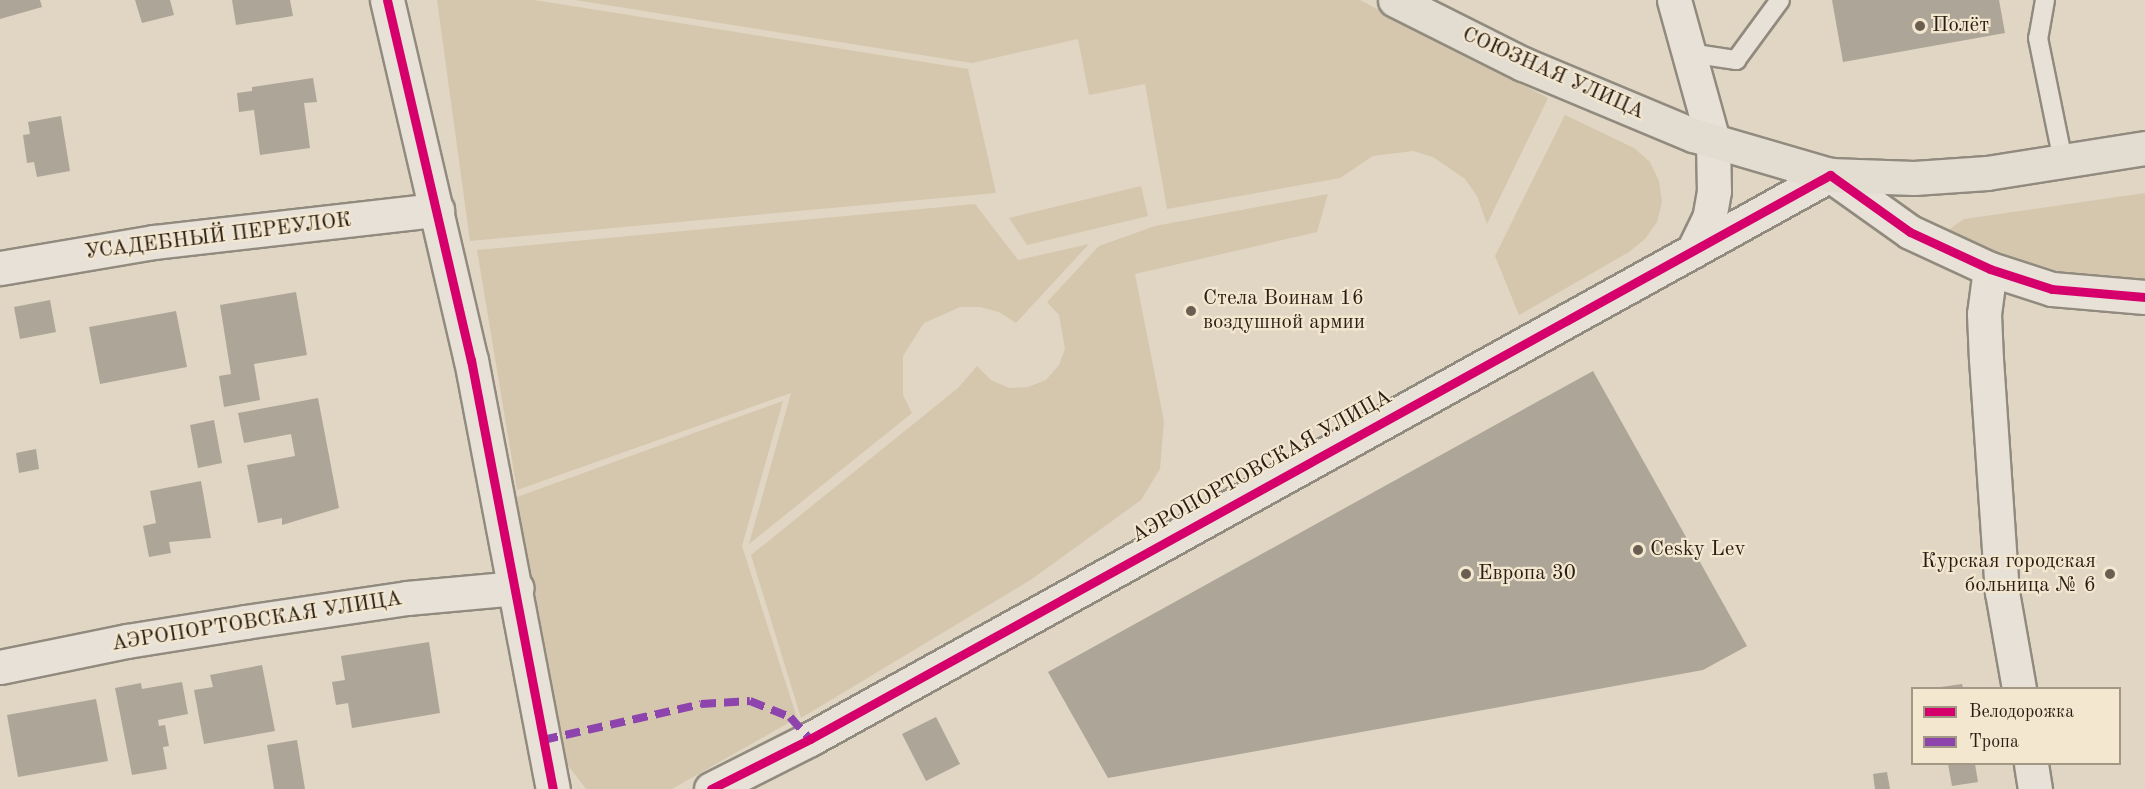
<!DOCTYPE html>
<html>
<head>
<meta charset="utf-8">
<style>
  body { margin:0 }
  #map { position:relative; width:2145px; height:789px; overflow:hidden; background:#e0d6c3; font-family:"Old Standard TT",serif }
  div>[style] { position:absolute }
  .green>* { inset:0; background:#d4c7ad }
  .building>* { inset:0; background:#ada598 }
  .roads { filter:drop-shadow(2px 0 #918a7e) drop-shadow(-2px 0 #918a7e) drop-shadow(0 2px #918a7e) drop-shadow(0 -2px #918a7e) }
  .service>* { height:18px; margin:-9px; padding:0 9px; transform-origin:9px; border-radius:9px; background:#e7e1d7 }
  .minor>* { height:33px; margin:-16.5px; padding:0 16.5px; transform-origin:16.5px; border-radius:16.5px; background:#e7e1d7 }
  .tertiary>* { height:33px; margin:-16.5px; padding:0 16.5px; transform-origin:16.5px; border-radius:16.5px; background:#e7e1d7 }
  .primary>* { height:33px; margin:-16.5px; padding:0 16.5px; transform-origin:16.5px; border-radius:16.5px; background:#e2dcd1 }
  .quiet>* { height:8px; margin-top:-4px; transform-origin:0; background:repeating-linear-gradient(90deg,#8e44ad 0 15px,transparent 0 23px) }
  .cycleway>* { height:9px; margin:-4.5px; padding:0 4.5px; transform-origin:4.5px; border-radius:4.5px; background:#d6006c }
  .dots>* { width:16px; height:16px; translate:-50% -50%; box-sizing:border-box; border:3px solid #f3e7d0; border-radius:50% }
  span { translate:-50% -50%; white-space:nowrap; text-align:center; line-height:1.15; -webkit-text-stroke:4.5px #f3e7d0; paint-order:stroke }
  .poi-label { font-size:21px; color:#2a1e14 }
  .left { translate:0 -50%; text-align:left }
  .right { translate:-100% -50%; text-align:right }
  .street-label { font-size:21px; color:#2a1e14 }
  .legend { position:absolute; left:1911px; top:687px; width:210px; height:78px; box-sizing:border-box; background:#f3e7d0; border:2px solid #a39785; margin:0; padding:8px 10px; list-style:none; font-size:18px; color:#2a1e14 }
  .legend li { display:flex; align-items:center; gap:12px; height:30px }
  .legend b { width:30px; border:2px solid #a39785 }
</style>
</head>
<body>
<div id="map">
  <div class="green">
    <div style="clip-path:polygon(437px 0,534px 0,968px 69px,996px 193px,470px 241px)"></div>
    <div style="clip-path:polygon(575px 0,1360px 0,1548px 98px,1487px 224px,1477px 196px,1465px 179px,1433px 157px,1413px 151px,1373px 156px,1340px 178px,1167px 209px,1145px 84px,1089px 95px,1078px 39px,972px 63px)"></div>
    <div style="clip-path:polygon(1565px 115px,1634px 148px,1650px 162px,1659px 181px,1662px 202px,1657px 222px,1645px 239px,1629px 252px,1519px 315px,1495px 256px)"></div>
    <div style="clip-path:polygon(1141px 186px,1148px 216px,1027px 245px,1009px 218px)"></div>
    <div style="clip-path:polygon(2145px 193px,2145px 288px,2103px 284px,1954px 240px,1947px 231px,1964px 219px)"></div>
    <div style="clip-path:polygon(1328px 194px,1317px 232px,1135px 274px,1164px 421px,1160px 469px,1141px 500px,1032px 579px,801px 718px,751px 555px,958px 388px,977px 366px,991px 380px,1009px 388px,1028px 387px,1046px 380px,1059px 365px,1065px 349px,1059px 315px,1047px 302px,1099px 246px,1155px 226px)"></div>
    <div style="clip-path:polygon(975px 204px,1018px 260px,1089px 244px,1016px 323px,999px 312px,980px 307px,960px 307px,924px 323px,903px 356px,903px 395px,912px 413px,749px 544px,791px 393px,517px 490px,477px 250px)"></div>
    <div style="clip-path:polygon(783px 401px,742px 546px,797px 718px,672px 789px,586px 789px,563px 759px,557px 737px,517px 497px)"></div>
  </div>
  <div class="building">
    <div style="clip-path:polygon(0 0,40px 0,42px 7px,0 19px)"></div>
    <div style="clip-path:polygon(135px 0,170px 0,174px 15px,142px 23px)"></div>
    <div style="clip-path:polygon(232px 0,290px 0,293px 16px,236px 25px)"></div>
    <div style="clip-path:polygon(1832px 0,1999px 0,2005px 33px,1843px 62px)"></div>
    <div style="clip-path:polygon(313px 78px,317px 102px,304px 103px,310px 148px,260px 155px,254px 110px,239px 112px,237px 93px,252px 91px,252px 87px)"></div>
    <div style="clip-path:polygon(61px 116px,70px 171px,37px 177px,34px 162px,27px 163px,23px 135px,30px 134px,28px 122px)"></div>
    <div style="clip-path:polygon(296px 292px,307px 355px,254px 364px,260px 400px,224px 407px,219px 376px,231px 374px,220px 305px)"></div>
    <div style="clip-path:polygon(50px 300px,56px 332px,20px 339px,14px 307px)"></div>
    <div style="clip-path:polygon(176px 311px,187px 367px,100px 384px,89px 327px)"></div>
    <div style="clip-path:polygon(1593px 371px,1747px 646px,1703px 670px,1108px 778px,1048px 672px)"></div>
    <div style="clip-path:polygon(318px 398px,339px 508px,282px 525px,282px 518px,258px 523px,247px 465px,295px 456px,291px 434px,244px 443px,238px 413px)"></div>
    <div style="clip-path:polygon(214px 420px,222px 463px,198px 468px,190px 425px)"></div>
    <div style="clip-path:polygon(36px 449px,39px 469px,19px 473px,16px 453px)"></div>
    <div style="clip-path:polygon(201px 481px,211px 538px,169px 542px,171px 553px,149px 557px,143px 526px,156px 523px,150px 491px)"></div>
    <div style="clip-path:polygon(429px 642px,440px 713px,352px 728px,348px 703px,336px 705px,332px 682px,345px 680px,341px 656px)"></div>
    <div style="clip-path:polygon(262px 665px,275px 731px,204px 744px,194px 690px,213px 687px,210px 675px)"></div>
    <div style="clip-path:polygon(182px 682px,188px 714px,158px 720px,159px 726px,165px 725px,169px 746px,163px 747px,167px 769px,132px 775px,115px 688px,141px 683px,142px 689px)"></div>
    <div style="clip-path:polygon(1962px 684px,1963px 688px,1941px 688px,1941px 687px)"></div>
    <div style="clip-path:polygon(96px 699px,108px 761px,18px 777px,7px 715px)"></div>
    <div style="clip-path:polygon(936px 717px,960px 764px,926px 781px,902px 734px)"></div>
    <div style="clip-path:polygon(297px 740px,305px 789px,274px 789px,267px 745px)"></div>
    <div style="clip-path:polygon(1948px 764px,1975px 764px,1978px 782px,1952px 786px)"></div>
    <div style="clip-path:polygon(1887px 772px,1890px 789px,1875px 789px,1873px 774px)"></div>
  </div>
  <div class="roads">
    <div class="service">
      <div style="left:2045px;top:0;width:39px;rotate:100deg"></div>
      <div style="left:2038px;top:38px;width:126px;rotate:78.5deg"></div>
      <div style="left:1689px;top:53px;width:48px;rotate:8.5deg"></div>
      <div style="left:1736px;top:60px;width:74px;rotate:-53.7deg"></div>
    </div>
    <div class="minor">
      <div style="left:387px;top:0;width:370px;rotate:76.9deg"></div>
      <div style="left:471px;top:360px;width:437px;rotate:79.2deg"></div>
      <div style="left:1830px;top:175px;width:98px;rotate:35.5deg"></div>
      <div style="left:1910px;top:232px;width:88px;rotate:24.8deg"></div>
      <div style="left:1990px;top:269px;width:65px;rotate:17.9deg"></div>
      <div style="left:2052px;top:289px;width:93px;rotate:4.9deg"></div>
      <div style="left:0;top:268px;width:156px;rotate:-9.6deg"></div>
      <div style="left:154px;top:242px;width:285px;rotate:-6.5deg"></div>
      <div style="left:1990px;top:269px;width:45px;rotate:97.6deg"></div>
      <div style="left:1984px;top:314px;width:45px;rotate:87.5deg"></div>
      <div style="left:1986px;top:359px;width:234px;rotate:86.1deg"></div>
      <div style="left:2002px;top:592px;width:97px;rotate:80deg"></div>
      <div style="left:0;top:667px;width:130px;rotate:-11.6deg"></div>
      <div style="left:127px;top:641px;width:120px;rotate:-9.1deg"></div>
      <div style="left:245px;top:622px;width:164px;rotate:-8.4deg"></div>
      <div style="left:407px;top:598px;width:110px;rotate:-5.2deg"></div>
      <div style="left:2031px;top:764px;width:25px;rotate:81deg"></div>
    </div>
    <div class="tertiary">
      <div style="left:1674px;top:0;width:146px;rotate:74.5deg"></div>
      <div style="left:1713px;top:141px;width:50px;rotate:88.9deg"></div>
      <div style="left:1714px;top:191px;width:27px;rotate:100deg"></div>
      <div style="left:1709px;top:218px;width:37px;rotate:116deg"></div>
      <div style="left:711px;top:789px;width:111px;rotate:-26.8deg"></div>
      <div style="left:810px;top:739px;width:1166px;rotate:-28.94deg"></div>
    </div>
    <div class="primary">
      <div style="left:1395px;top:0;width:143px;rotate:26.6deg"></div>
      <div style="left:1523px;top:64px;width:184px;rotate:22.7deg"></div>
      <div style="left:1693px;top:135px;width:143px;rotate:16.3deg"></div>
      <div style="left:1830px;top:175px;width:84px;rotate:2deg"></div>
      <div style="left:1914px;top:178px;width:73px;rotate:-3.9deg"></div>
      <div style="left:1987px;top:173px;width:160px;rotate:-9deg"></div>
    </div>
  </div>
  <div class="quiet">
    <div style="left:543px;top:740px;width:162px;rotate:-12.8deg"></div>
    <div style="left:701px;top:704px;width:49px;rotate:-3.5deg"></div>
    <div style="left:750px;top:701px;width:43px;rotate:21.8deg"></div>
    <div style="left:790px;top:717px;width:30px;rotate:48deg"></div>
  </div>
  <div class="cycleway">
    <div style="left:387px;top:0;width:370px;rotate:76.9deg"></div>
    <div style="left:471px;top:360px;width:437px;rotate:79.2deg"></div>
    <div style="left:711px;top:789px;width:111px;rotate:-26.8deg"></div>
    <div style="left:810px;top:739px;width:1166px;rotate:-28.94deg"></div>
    <div style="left:1830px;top:175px;width:98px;rotate:35.5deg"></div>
    <div style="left:1910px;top:232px;width:88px;rotate:24.8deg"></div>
    <div style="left:1990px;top:269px;width:65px;rotate:17.9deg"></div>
    <div style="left:2052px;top:289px;width:93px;rotate:4.9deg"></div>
  </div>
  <div class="dots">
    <div style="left:1920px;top:26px;background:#6a5e51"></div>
    <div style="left:1191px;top:311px;background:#6a5e51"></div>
    <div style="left:1638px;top:550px;background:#6a5e51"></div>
    <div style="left:1466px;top:574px;background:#6a5e51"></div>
    <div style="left:2110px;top:574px;background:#6a5e51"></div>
  </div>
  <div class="poi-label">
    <span class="left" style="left:1932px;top:26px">Полёт</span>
    <span class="left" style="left:1203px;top:311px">Стела Воинам 16<br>воздушной армии</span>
    <span class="left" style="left:1650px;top:550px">Cesky Lev</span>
    <span class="right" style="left:2096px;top:574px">Курская городская<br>больница № 6</span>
    <span class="left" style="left:1478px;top:574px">Европа 30</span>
  </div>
  <div class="street-label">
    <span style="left:1553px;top:74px;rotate:24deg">СОЮЗНАЯ УЛИЦА</span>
    <span style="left:218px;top:237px;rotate:-7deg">УСАДЕБНЫЙ ПЕРЕУЛОК</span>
    <span style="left:1262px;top:467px;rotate:-29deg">АЭРОПОРТОВСКАЯ УЛИЦА</span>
    <span style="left:257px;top:622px;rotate:-9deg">АЭРОПОРТОВСКАЯ УЛИЦА</span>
  </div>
  <ul class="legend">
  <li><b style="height:8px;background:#d6006c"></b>Велодорожка</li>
  <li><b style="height:8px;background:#8e44ad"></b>Тропа</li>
  </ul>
</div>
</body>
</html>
